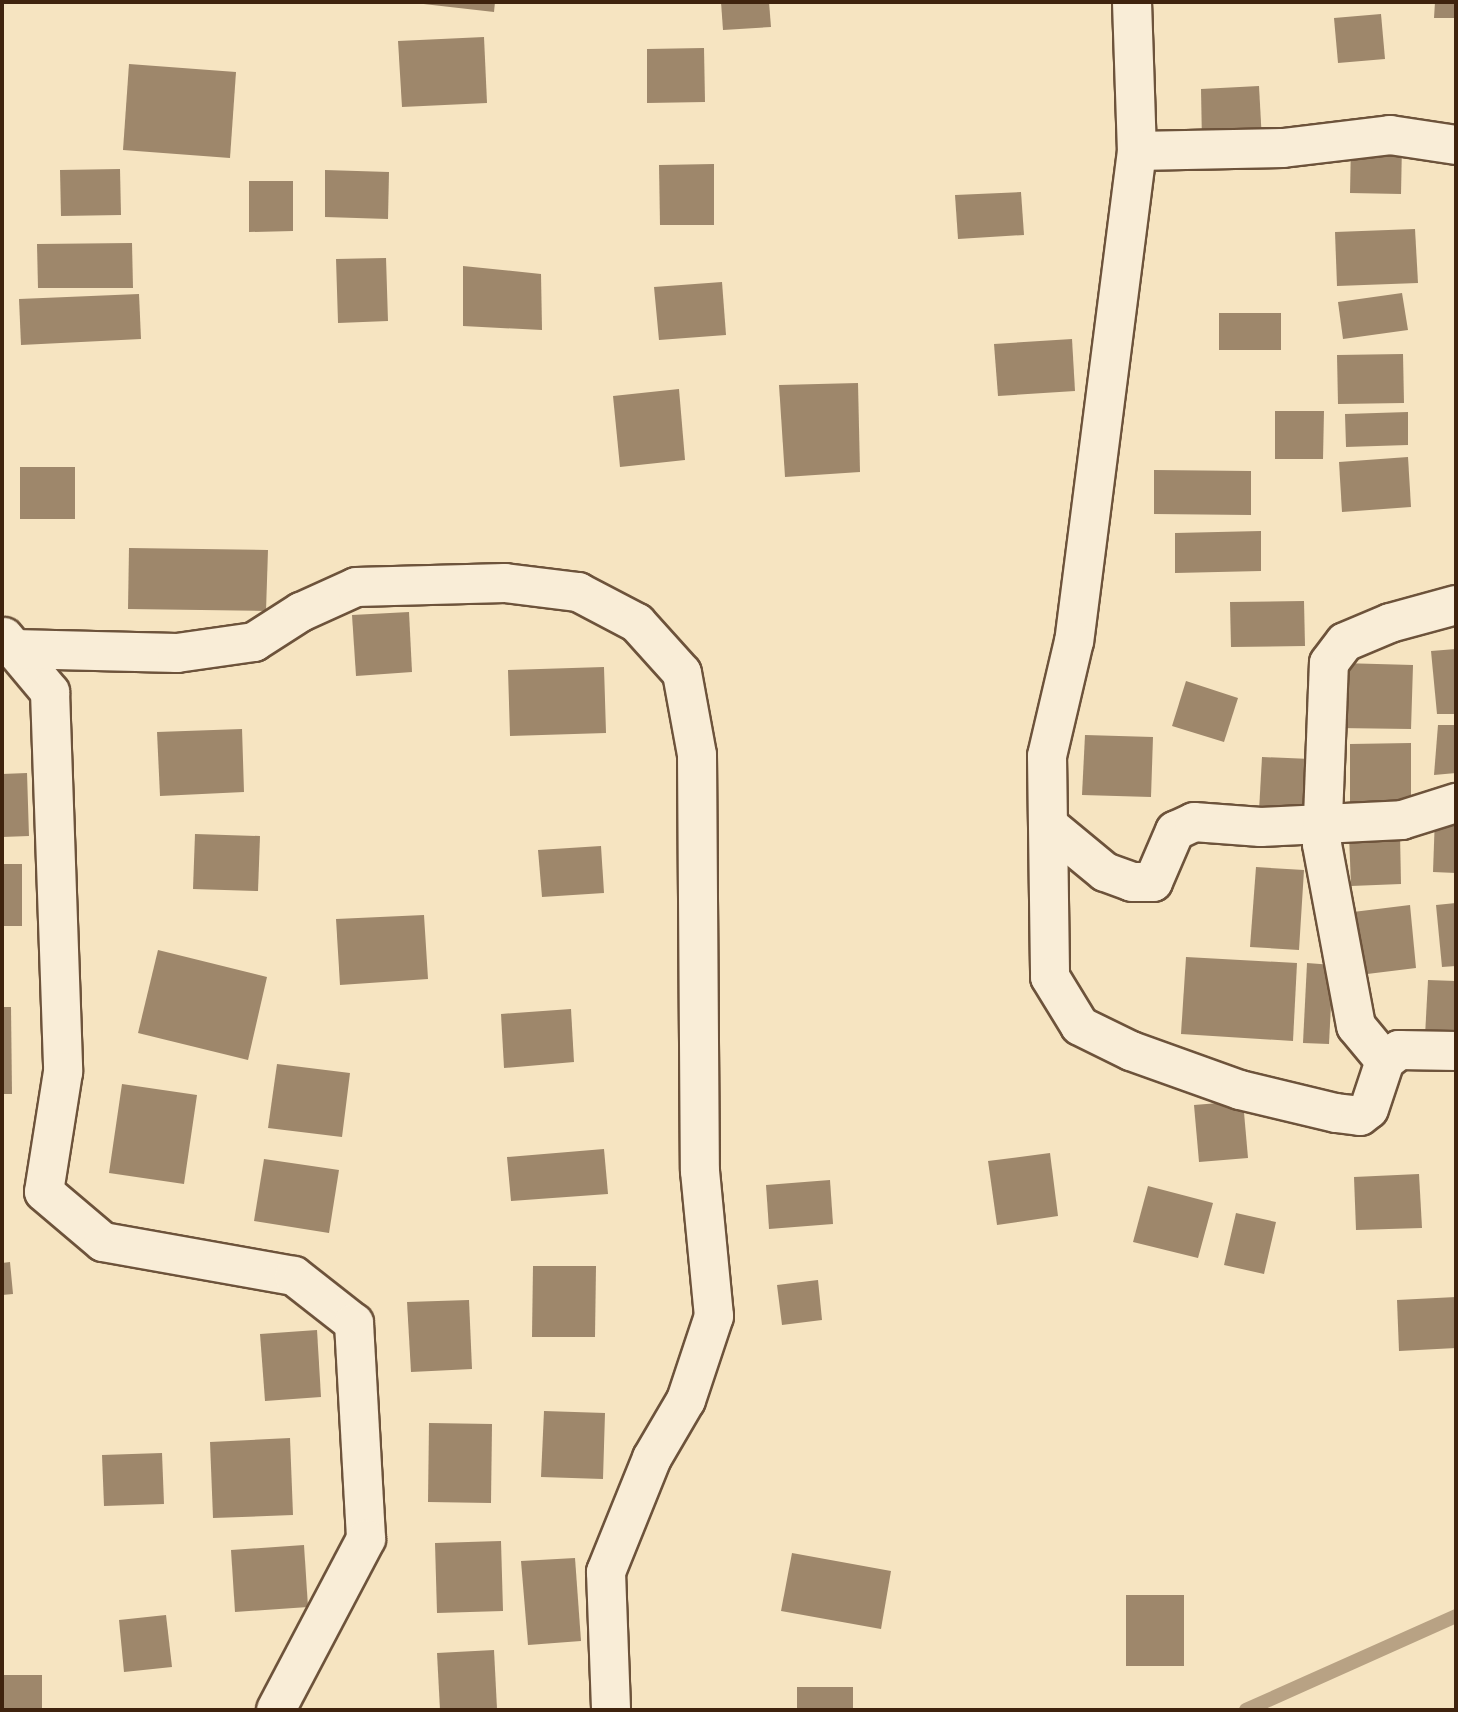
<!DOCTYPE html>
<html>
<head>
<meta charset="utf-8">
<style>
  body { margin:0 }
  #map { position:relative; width:1458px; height:1712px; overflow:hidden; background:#f6e4c1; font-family:"IM FELL French Canon",serif }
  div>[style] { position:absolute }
  .stream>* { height:14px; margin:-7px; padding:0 7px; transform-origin:7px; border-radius:7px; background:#b8a284 }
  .building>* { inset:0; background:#9e876b }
  .roads { filter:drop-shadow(2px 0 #6d533b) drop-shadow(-2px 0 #6d533b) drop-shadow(0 2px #6d533b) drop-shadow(0 -2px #6d533b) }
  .street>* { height:38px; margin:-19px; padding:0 19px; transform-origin:19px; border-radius:19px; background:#f9edd7 }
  span { translate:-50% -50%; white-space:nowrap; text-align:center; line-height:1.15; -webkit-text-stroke:5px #f9edd7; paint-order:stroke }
  .frame { position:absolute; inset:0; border:4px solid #3f230e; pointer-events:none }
</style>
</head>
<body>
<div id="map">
  <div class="stream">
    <div style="left:1246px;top:1710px;width:230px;rotate:-24.1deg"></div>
  </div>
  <div class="building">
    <div style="clip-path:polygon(406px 2px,495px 2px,494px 12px)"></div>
    <div style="clip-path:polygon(721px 2px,769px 2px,771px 27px,723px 30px)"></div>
    <div style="clip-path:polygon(1435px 2px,1456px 2px,1456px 18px,1434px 18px)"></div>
    <div style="clip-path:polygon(1381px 14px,1385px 59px,1338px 63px,1334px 18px)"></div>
    <div style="clip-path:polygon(484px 37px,487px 103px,402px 107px,398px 41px)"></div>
    <div style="clip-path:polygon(704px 48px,705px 102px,647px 103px,647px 49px)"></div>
    <div style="clip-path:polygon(129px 64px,236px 72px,230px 158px,123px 150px)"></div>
    <div style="clip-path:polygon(1259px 86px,1262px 141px,1202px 143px,1201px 89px)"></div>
    <div style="clip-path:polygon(1351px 144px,1402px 145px,1401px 194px,1350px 193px)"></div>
    <div style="clip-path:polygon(714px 164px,714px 225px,660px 225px,659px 165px)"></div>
    <div style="clip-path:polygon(120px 169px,121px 215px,61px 216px,60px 170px)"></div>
    <div style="clip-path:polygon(325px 170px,389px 172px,388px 219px,325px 217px)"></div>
    <div style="clip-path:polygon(249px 181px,293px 181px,293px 231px,249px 232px)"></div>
    <div style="clip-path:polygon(1021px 192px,1024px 235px,958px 239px,955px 195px)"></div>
    <div style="clip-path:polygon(1415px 229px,1418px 283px,1337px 286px,1335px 232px)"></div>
    <div style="clip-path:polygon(132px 243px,133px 288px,38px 288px,37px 244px)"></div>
    <div style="clip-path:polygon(386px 258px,388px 321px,338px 323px,336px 259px)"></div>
    <div style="clip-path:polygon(463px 266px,541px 274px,542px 330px,463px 326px)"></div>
    <div style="clip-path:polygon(722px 282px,726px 335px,659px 340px,654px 287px)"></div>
    <div style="clip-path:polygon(1402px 293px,1408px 330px,1343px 339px,1338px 302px)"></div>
    <div style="clip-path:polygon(139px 294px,141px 339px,21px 345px,19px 299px)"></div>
    <div style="clip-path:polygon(1219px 313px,1281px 313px,1281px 350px,1219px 350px)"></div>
    <div style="clip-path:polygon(1072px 339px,1075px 391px,998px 396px,994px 344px)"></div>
    <div style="clip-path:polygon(1403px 354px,1404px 403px,1338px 404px,1337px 355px)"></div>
    <div style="clip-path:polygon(858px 383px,860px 472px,785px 477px,779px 385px)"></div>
    <div style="clip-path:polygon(679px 389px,685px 460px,620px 467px,613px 396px)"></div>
    <div style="clip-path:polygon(1275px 411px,1324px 411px,1323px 459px,1275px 459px)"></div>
    <div style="clip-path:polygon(1408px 412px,1408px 445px,1346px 447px,1345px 414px)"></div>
    <div style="clip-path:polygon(1408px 457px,1411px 507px,1342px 512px,1339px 462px)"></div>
    <div style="clip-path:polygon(20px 467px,75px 467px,75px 519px,20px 519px)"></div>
    <div style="clip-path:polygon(1154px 470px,1251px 471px,1251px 515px,1154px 514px)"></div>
    <div style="clip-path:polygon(1261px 531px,1261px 571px,1175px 573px,1175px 533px)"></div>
    <div style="clip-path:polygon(129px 548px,268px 550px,266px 611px,128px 609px)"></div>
    <div style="clip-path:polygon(1304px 601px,1305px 646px,1231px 647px,1230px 602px)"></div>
    <div style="clip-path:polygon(409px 612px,412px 672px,356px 676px,352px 615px)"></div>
    <div style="clip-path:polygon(1456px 649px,1456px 714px,1437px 714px,1431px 651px)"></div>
    <div style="clip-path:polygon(1341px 663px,1413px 665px,1411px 729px,1337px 728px)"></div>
    <div style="clip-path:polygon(604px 667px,606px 733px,510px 736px,508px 670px)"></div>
    <div style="clip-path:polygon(1186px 681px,1238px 698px,1224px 742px,1172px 726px)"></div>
    <div style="clip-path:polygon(1438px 725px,1456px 725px,1456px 773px,1434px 775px)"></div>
    <div style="clip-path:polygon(242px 729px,244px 792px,160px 796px,157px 732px)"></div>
    <div style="clip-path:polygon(1085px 735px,1153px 737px,1151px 797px,1082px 795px)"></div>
    <div style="clip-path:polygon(1411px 743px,1411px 808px,1350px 809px,1350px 744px)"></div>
    <div style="clip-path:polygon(1262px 757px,1311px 759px,1308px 813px,1259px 811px)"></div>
    <div style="clip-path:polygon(27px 773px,29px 836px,2px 837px,2px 774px)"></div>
    <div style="clip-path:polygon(1435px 816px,1456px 816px,1456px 873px,1433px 872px)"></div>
    <div style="clip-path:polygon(195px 834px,260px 836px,258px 891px,193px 889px)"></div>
    <div style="clip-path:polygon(1400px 834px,1401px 884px,1351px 886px,1349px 835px)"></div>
    <div style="clip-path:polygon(601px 846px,604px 893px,542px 897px,538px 850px)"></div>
    <div style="clip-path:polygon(2px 864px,22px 864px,22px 926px,2px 926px)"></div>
    <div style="clip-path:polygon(1256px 867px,1304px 870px,1299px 950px,1250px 947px)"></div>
    <div style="clip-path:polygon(1456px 903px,1456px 966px,1442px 967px,1436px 905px)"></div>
    <div style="clip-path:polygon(1410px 905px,1416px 968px,1359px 975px,1353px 912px)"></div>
    <div style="clip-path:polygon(424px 915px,428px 979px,340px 985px,336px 919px)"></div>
    <div style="clip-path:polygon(158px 950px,267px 977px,248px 1060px,138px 1033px)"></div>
    <div style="clip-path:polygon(1186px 957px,1297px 963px,1293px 1041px,1181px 1034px)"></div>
    <div style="clip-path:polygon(1307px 963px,1333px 965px,1329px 1044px,1303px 1043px)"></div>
    <div style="clip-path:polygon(1428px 980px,1456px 981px,1456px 1037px,1425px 1036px)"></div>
    <div style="clip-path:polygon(2px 1007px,11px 1007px,12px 1094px,2px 1094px)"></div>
    <div style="clip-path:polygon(571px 1009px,574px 1062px,504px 1068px,501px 1014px)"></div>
    <div style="clip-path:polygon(277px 1064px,350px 1073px,342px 1137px,268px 1128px)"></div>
    <div style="clip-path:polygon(122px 1084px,197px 1095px,184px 1184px,109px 1173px)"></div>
    <div style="clip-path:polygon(1243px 1101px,1248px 1158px,1199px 1162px,1194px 1105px)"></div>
    <div style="clip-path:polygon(604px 1149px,608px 1194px,511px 1201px,507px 1157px)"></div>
    <div style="clip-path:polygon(1050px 1153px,1058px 1216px,997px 1225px,988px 1161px)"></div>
    <div style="clip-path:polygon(264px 1159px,339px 1170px,329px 1233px,254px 1221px)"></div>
    <div style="clip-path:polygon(1419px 1174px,1422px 1228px,1356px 1230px,1354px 1177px)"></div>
    <div style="clip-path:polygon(830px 1180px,833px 1224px,769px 1229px,766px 1185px)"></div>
    <div style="clip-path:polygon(1148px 1186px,1213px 1203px,1198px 1258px,1133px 1242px)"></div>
    <div style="clip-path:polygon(1236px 1213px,1276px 1222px,1264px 1274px,1224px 1265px)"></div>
    <div style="clip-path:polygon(10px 1262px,13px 1294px,2px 1295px,2px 1263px)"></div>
    <div style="clip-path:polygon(533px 1266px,596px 1266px,595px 1337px,532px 1337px)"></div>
    <div style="clip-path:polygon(818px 1280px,822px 1320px,782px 1325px,777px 1285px)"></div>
    <div style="clip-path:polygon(1456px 1297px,1456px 1348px,1399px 1351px,1397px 1300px)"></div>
    <div style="clip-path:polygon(469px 1300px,472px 1369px,411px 1372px,407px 1302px)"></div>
    <div style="clip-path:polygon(317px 1330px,321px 1397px,265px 1401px,260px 1334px)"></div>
    <div style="clip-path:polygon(544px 1411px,605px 1413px,603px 1479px,541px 1477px)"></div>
    <div style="clip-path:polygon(429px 1423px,492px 1424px,491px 1503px,428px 1502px)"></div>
    <div style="clip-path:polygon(290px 1438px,293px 1515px,213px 1518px,210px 1442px)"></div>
    <div style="clip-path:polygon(162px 1453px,164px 1504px,104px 1506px,102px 1455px)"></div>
    <div style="clip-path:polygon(501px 1541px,503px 1611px,437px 1613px,435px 1543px)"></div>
    <div style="clip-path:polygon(304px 1545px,308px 1607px,235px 1612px,231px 1550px)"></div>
    <div style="clip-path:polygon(792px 1553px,891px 1571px,881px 1629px,781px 1611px)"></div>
    <div style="clip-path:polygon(575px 1558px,581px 1641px,528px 1645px,521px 1561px)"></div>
    <div style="clip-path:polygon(1126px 1595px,1184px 1595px,1184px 1666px,1126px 1666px)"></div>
    <div style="clip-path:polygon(166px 1615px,172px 1667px,124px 1672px,119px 1620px)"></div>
    <div style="clip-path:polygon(494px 1650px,497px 1709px,440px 1710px,437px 1653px)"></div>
    <div style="clip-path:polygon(2px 1675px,42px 1675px,42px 1710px,2px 1710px)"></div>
    <div style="clip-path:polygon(797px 1687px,853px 1687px,853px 1710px,797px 1710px)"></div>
  </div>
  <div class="roads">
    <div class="street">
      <div style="left:1132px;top:2px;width:149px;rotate:88.1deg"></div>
      <div style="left:1137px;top:151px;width:494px;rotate:97.3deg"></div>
      <div style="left:1074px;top:641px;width:118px;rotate:103.2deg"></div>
      <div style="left:1047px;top:756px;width:221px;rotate:89.2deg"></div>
      <div style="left:1050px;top:977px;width:57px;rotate:58.5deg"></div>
      <div style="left:1080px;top:1026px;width:57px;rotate:26.1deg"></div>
      <div style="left:1131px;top:1051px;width:116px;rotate:19.7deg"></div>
      <div style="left:1240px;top:1090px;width:99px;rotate:13.5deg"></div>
      <div style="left:1336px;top:1113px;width:24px;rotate:7deg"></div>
      <div style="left:1360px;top:1116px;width:11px;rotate:-38deg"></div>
      <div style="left:1369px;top:1109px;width:51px;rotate:-71.6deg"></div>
      <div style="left:1385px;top:1061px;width:18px;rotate:-38deg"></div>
      <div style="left:1399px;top:1050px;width:57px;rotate:1deg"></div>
      <div style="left:1137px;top:151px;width:146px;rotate:-1.2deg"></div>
      <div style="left:1283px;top:148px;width:108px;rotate:-6.9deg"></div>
      <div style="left:1390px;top:135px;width:67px;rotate:8.6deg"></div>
      <div style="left:4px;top:637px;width:72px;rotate:50.1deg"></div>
      <div style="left:50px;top:692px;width:380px;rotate:88deg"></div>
      <div style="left:63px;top:1072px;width:121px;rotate:99deg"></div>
      <div style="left:44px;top:1192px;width:77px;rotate:40.3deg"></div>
      <div style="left:103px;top:1242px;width:194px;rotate:10.1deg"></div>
      <div style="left:294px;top:1276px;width:76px;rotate:38.1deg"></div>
      <div style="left:354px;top:1323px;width:216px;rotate:86.8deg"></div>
      <div style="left:366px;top:1539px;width:193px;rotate:117.8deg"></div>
      <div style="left:14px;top:649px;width:163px;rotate:1.4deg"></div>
      <div style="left:177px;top:653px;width:78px;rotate:-8.1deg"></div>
      <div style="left:254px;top:642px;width:56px;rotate:-32.6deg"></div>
      <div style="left:301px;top:612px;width:60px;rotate:-24.4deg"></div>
      <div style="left:356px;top:587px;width:149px;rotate:-1.5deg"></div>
      <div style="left:505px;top:583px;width:74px;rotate:7deg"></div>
      <div style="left:578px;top:592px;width:67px;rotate:27.7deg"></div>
      <div style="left:637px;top:623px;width:67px;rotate:48deg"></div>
      <div style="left:682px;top:673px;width:83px;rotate:79.6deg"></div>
      <div style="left:697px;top:755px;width:416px;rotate:89.6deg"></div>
      <div style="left:700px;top:1171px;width:146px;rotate:84.5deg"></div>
      <div style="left:714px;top:1316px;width:89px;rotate:108.4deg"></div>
      <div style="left:686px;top:1400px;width:67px;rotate:120.4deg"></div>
      <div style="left:652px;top:1458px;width:123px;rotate:112deg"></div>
      <div style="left:606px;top:1572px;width:138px;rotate:87.9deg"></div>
      <div style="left:1048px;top:825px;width:74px;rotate:39.5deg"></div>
      <div style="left:1105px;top:872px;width:29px;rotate:20deg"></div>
      <div style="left:1132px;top:882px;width:21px"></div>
      <div style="left:1153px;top:882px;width:56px;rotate:-66.7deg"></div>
      <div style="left:1175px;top:831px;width:21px;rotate:-25deg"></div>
      <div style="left:1194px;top:822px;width:67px;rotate:4.3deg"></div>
      <div style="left:1261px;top:827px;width:141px;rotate:-2.8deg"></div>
      <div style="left:1402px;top:820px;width:57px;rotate:-17.5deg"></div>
      <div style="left:1385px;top:1061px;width:45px;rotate:-129.6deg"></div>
      <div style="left:1356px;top:1026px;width:185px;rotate:-100.6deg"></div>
      <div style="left:1322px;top:844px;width:181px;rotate:-87.8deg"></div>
      <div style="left:1329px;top:663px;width:26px;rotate:-53deg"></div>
      <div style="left:1345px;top:642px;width:49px;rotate:-22.9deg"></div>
      <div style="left:1390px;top:623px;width:68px;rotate:-15.3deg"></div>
    </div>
  </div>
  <div class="frame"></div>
</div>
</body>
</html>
